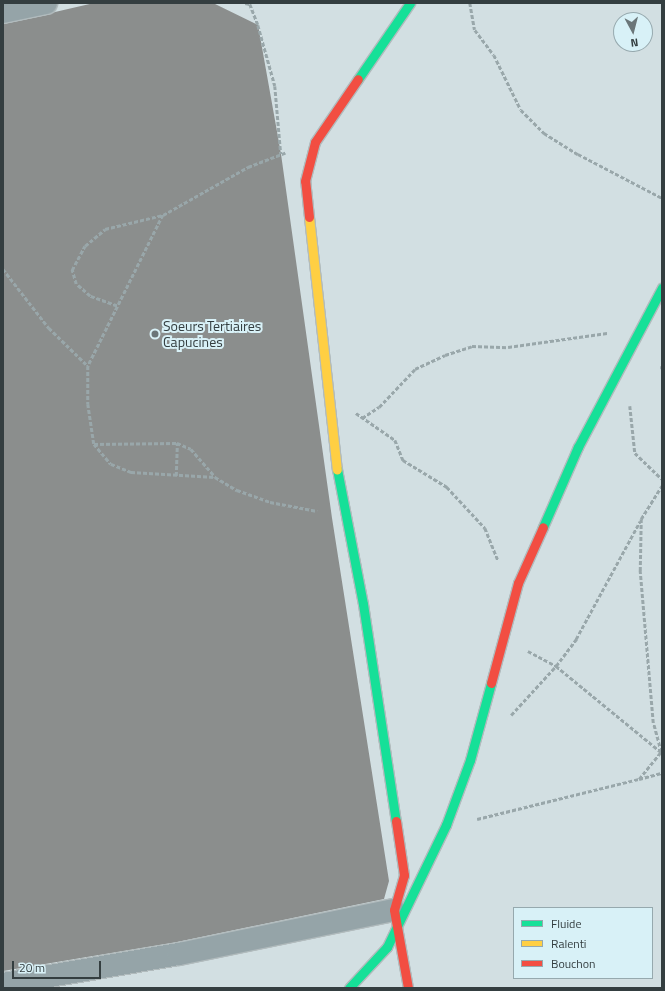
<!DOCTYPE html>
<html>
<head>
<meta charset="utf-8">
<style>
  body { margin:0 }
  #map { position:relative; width:665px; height:991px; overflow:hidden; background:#d2dfe2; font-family:"Titillium Web",sans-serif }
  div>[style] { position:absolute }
  .building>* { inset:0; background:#8b8e8d }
  .path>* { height:2.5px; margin-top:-1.25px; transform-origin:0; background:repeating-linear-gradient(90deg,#99a7aa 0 4px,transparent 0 6px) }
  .roads { filter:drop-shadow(1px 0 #b1bbbd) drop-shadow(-1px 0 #b1bbbd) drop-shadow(0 1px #b1bbbd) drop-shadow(0 -1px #b1bbbd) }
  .street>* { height:22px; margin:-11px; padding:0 11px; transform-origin:11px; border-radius:11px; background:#95a4a8 }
  .fast>* { height:9px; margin:-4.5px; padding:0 4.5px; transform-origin:4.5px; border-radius:4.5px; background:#16e098 }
  .slow>* { height:9px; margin:-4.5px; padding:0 4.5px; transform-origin:4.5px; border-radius:4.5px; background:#ffcf43 }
  .jam>* { height:9px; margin:-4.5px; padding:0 4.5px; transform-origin:4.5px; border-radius:4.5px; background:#f24e42 }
  .dots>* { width:11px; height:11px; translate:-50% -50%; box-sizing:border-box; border:2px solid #d8f1f7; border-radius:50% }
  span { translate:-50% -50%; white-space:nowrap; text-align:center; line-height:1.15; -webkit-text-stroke:4px #d8f1f7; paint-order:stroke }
  .poi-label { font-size:14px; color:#343e40 }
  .left { translate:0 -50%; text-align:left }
  .frame { position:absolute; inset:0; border:4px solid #343e40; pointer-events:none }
  .legend { position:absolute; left:513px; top:907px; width:140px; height:72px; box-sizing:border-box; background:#d8f1f7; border:1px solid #96a9ae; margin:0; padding:5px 7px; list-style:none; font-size:12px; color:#343e40 }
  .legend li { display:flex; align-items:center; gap:8px; height:20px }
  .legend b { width:20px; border:1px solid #96a9ae }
  .north { position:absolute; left:613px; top:12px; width:40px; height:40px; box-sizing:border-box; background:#d8f1f7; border:1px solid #96a9ae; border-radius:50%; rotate:173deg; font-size:11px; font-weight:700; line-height:16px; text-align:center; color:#343e40 }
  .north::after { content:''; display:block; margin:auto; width:14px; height:18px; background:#6b7679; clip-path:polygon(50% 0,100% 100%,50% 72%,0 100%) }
  .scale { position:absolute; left:12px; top:961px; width:89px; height:18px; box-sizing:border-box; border:2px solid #343e40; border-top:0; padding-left:5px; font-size:12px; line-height:14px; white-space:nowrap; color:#343e40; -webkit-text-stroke:3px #d8f1f7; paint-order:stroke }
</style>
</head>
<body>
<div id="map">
  <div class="building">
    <div style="clip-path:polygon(94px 3px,213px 3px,258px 25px,281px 154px,332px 518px,389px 881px,384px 899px,177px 942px,3px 971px,3px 24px)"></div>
  </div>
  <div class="path">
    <div style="left:245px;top:3px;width:5px;rotate:11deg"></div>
    <div style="left:250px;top:4px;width:22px;rotate:69deg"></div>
    <div style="left:258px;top:25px;width:63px;rotate:74.4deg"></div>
    <div style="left:275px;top:86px;width:68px;rotate:85deg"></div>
    <div style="left:470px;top:3px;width:27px;rotate:80deg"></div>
    <div style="left:475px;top:30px;width:31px;rotate:53deg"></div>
    <div style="left:494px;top:55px;width:61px;rotate:63.9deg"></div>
    <div style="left:521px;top:110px;width:33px;rotate:45deg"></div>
    <div style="left:544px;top:133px;width:40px;rotate:32deg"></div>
    <div style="left:578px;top:154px;width:95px;rotate:27.6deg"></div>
    <div style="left:163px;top:215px;width:169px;rotate:116.4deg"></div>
    <div style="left:88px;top:366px;width:38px;rotate:90deg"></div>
    <div style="left:88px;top:404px;width:40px;rotate:81.5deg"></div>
    <div style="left:94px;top:444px;width:26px;rotate:50deg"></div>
    <div style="left:111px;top:464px;width:22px;rotate:22deg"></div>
    <div style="left:131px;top:472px;width:84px;rotate:3.4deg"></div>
    <div style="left:3px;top:269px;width:75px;rotate:52.1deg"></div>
    <div style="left:49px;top:328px;width:54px;rotate:44.3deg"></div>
    <div style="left:117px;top:306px;width:29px;rotate:-160deg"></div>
    <div style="left:90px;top:296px;width:18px;rotate:-139deg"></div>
    <div style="left:76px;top:284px;width:15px;rotate:-106deg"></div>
    <div style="left:72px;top:270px;width:27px;rotate:-62deg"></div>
    <div style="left:85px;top:246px;width:26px;rotate:-40deg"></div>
    <div style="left:105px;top:229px;width:60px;rotate:-13.6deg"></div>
    <div style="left:163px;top:215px;width:98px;rotate:-29.5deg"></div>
    <div style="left:248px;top:167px;width:40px;rotate:-21deg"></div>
    <div style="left:662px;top:366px;width:3px;rotate:90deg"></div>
    <div style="left:630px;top:406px;width:47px;rotate:83.9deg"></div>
    <div style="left:635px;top:453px;width:37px;rotate:44deg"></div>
    <div style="left:356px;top:413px;width:47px;rotate:34.7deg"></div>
    <div style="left:395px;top:440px;width:22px;rotate:68deg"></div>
    <div style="left:403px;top:460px;width:52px;rotate:31.5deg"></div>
    <div style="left:447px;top:487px;width:56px;rotate:47.2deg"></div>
    <div style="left:485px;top:528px;width:35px;rotate:68deg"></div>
    <div style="left:362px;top:418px;width:20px;rotate:-33deg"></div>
    <div style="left:379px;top:407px;width:52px;rotate:-46.5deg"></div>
    <div style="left:415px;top:369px;width:33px;rotate:-25deg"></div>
    <div style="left:445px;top:355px;width:28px;rotate:-18deg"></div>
    <div style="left:472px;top:346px;width:36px;rotate:2deg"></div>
    <div style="left:508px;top:347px;width:100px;rotate:-8deg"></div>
    <div style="left:94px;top:444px;width:83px;rotate:-0.7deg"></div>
    <div style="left:177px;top:443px;width:15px;rotate:23deg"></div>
    <div style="left:191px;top:449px;width:37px;rotate:49deg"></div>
    <div style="left:215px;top:477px;width:26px;rotate:31deg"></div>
    <div style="left:237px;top:490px;width:35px;rotate:20deg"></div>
    <div style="left:270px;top:502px;width:48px;rotate:10.8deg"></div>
    <div style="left:176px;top:476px;width:33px;rotate:-88deg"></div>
    <div style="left:528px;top:651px;width:32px;rotate:28deg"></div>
    <div style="left:556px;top:666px;width:34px;rotate:-53deg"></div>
    <div style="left:576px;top:639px;width:134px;rotate:-61.5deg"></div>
    <div style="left:511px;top:715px;width:67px;rotate:-47.4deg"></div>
    <div style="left:556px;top:666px;width:136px;rotate:39.3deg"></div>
    <div style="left:661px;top:752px;width:30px;rotate:-105deg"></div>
    <div style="left:653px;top:723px;width:153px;rotate:-94.9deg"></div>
    <div style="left:640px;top:571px;width:52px;rotate:-88.9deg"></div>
    <div style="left:641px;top:519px;width:39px;rotate:-58deg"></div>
    <div style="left:639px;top:779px;width:24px;rotate:-15deg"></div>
    <div style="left:477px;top:819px;width:167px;rotate:-13.9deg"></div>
    <div style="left:639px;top:779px;width:36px;rotate:-51deg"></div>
  </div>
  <div class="roads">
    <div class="street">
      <div style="left:3px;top:12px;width:44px;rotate:-11.8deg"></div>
      <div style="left:3px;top:984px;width:179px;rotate:-9.7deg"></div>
      <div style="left:179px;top:954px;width:219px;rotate:-11.6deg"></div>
    </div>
    <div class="fast">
      <div style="left:358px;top:79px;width:92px;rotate:-55.6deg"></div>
      <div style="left:337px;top:469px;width:137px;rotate:79.1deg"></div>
      <div style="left:363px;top:604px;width:219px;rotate:81.4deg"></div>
      <div style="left:543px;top:527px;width:87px;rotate:-66.4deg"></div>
      <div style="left:578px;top:447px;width:180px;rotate:-62.2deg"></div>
      <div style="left:349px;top:988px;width:56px;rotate:-47.2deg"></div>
      <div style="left:387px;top:947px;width:136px;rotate:-64.2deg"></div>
      <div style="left:446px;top:825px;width:69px;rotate:-69.7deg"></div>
      <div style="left:470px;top:760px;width:80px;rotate:-74.7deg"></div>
    </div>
    <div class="slow">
      <div style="left:309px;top:217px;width:254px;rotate:83.7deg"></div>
    </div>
    <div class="jam">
      <div style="left:309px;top:217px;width:36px;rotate:-96deg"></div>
      <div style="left:305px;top:181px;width:40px;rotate:-75.6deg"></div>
      <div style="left:315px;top:142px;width:76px;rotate:-55.7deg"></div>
      <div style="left:491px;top:683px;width:104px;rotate:-74.9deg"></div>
      <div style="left:518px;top:583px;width:61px;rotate:-65.9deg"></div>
      <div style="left:396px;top:821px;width:55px;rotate:81.6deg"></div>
      <div style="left:404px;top:875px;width:36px;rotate:106deg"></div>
      <div style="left:394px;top:910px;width:79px;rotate:79.8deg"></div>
    </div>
  </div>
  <div class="dots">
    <div style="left:155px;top:334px;background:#6b7679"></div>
  </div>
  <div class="poi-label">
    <span class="left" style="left:163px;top:334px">Soeurs Tertiaires<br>Capucines</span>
  </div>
  <div class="frame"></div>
  <ul class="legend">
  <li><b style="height:5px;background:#16e098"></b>Fluide</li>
  <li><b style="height:5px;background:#ffcf43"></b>Ralenti</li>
  <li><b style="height:5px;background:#f24e42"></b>Bouchon</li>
  </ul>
  <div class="north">N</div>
  <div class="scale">20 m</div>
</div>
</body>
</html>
